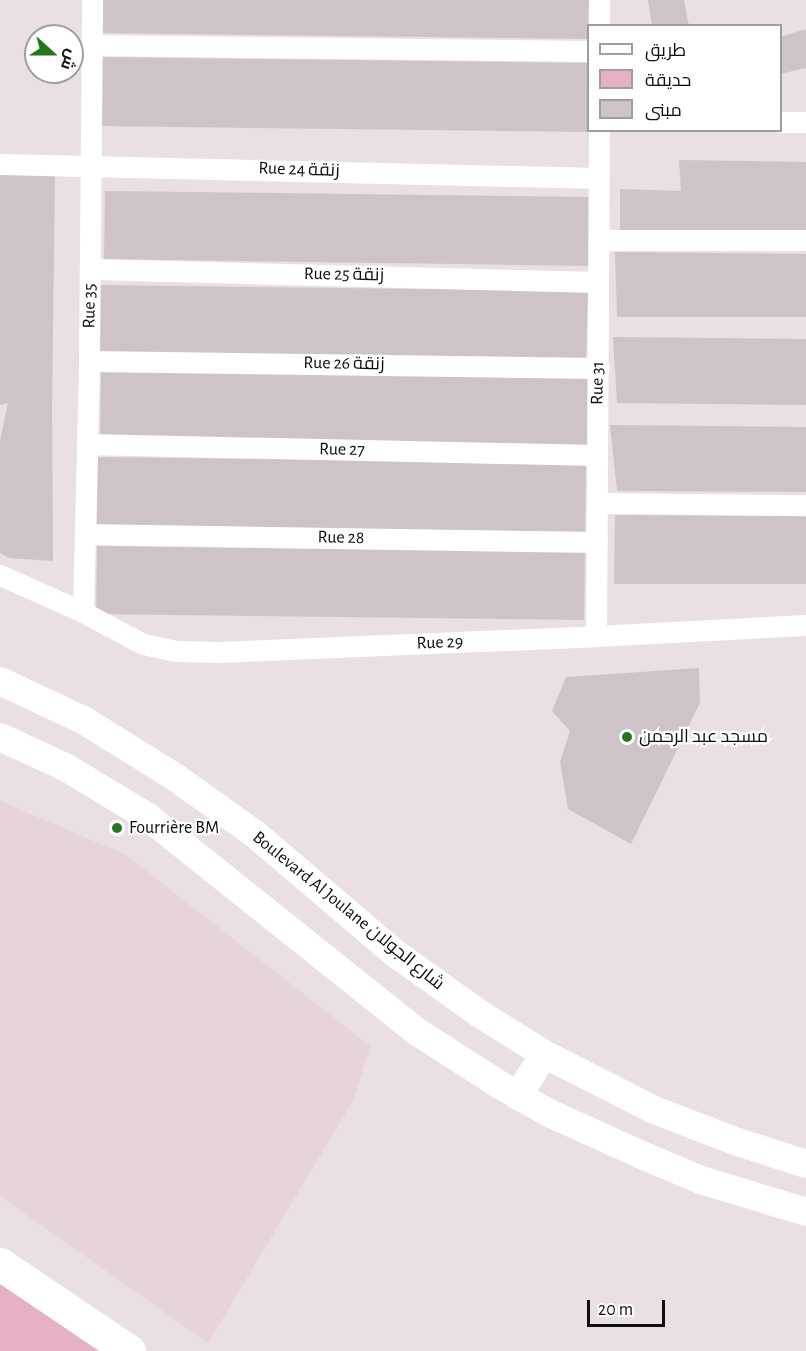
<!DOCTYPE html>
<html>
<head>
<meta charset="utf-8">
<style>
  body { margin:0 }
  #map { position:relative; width:806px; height:1351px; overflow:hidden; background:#eadfe3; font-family:"Alegreya Sans",Cairo,sans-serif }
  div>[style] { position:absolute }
  .built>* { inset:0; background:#e6d3db }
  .green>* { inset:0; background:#e6b1c7 }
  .building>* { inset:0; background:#cec4c8 }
  .street>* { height:21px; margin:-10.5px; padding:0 10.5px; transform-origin:10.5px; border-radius:10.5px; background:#fff }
  .secondary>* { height:28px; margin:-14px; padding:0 14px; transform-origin:14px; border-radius:14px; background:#fff }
  .highway>* { height:33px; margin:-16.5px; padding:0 16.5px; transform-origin:16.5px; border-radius:16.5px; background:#fff }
  .dots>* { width:16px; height:16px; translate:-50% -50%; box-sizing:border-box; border:3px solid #fff; border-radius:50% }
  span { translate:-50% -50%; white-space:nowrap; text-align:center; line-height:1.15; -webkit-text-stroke:4.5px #fff; paint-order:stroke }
  .street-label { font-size:18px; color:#100d0e }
  .poi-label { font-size:18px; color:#100d0e }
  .left { translate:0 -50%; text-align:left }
  .legend { position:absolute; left:587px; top:24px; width:195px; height:108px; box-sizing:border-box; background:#fff; border:2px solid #9f9e9f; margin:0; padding:8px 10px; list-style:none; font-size:18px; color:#100d0e }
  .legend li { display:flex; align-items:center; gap:12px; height:30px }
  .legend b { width:30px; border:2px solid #9f9e9f }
  .north { position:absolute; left:24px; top:24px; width:60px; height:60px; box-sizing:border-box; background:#fff; border:2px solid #9f9e9f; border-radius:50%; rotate:111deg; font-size:16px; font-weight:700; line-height:24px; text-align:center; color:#100d0e }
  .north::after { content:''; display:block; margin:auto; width:21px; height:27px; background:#25751d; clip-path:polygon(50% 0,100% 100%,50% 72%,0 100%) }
  .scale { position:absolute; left:587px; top:1300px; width:78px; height:27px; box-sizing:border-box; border:3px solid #100d0e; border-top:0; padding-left:8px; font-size:18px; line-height:21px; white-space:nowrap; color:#100d0e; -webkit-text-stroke:4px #fff; paint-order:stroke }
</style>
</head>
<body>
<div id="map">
  <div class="built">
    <div style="clip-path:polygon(0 801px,126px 855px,370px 1046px,354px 1099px,208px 1343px,0 1196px)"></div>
  </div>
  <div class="green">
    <div style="clip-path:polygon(0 1250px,144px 1351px,0 1351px)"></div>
  </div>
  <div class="building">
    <div style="clip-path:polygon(101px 0,589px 0,588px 39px,101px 33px)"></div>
    <div style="clip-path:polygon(648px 0,684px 0,689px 26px,652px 26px)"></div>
    <div style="clip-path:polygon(806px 29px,806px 68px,780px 74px,780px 37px)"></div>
    <div style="clip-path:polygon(100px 57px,588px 63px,587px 132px,99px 126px)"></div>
    <div style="clip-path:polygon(679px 160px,806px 162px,806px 230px,620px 230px,620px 189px,681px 191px)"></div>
    <div style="clip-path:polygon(0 173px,55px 173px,52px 407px,53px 561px,9px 558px,0 553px,0 441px,8px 403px,0 405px)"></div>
    <div style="clip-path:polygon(105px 191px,593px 197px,592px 266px,104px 259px)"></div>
    <div style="clip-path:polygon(615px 252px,806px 254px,806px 317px,617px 317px)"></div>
    <div style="clip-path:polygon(100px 285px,588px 291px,586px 360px,99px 353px)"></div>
    <div style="clip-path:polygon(613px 337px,806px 339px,806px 405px,617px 403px)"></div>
    <div style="clip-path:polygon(101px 371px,589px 377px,588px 445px,100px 439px)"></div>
    <div style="clip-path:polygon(610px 425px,806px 427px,806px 492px,617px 491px)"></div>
    <div style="clip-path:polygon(98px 457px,586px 463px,585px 532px,97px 525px)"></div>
    <div style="clip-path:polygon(615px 515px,806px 516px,806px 584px,614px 584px)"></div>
    <div style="clip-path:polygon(97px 546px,585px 552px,584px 620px,96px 614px)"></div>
    <div style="clip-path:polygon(699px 668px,700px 703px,631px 844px,568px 809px,560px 762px,570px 731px,552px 711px,566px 677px)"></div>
  </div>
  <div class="street">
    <div style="left:599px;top:0;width:26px;rotate:90deg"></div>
    <div style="left:92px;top:45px;width:496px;rotate:0.7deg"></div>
    <div style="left:780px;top:122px;width:26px"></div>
    <div style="left:0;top:164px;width:597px;rotate:1.34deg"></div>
    <div style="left:599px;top:240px;width:207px"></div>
    <div style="left:91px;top:269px;width:507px;rotate:1.47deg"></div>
    <div style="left:89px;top:361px;width:510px;rotate:0.79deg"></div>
    <div style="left:87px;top:444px;width:510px;rotate:1.24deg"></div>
    <div style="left:598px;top:503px;width:208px;rotate:0.6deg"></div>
    <div style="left:85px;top:534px;width:512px;rotate:0.9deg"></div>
    <div style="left:0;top:575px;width:91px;rotate:24deg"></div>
    <div style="left:83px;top:612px;width:68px;rotate:28.1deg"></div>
    <div style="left:143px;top:644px;width:34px;rotate:12deg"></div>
    <div style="left:176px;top:651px;width:43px;rotate:1.3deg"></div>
    <div style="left:219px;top:652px;width:377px;rotate:-2.4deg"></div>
    <div style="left:596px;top:636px;width:210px;rotate:-3deg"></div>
    <div style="left:83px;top:612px;width:251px;rotate:-88.6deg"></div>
    <div style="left:89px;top:361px;width:361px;rotate:-89.5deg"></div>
    <div style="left:596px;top:636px;width:506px;rotate:-89.66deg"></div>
  </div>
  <div class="secondary">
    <div style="left:0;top:681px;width:94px;rotate:25.2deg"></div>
    <div style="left:85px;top:721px;width:106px;rotate:31.9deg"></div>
    <div style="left:175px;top:777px;width:100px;rotate:35.6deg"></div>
    <div style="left:256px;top:835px;width:184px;rotate:40.4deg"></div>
    <div style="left:396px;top:954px;width:103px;rotate:35.5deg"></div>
    <div style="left:480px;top:1014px;width:75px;rotate:32deg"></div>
    <div style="left:544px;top:1054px;width:123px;rotate:27deg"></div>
    <div style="left:654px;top:1110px;width:90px;rotate:20.9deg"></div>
    <div style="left:738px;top:1142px;width:71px;rotate:17.9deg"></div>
    <div style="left:0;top:737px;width:74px;rotate:24.8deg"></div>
    <div style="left:67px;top:768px;width:95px;rotate:31.2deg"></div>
    <div style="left:148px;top:817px;width:347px;rotate:38.6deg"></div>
    <div style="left:419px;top:1033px;width:96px;rotate:32.7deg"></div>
    <div style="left:500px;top:1085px;width:56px;rotate:29.7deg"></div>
    <div style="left:549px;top:1113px;width:97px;rotate:24.4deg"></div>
    <div style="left:637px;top:1153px;width:69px;rotate:22.9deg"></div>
    <div style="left:701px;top:1180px;width:110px;rotate:16.9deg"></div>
    <div style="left:518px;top:1096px;width:49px;rotate:-58.2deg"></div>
  </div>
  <div class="highway">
    <div style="left:0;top:1264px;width:156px;rotate:34deg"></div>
  </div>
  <div class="dots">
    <div style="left:627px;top:737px;background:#25751d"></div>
    <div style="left:117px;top:828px;background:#25751d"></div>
  </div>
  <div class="street-label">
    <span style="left:299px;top:170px;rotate:2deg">Rue 24 زنقة</span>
    <span style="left:344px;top:275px;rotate:1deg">Rue 25 زنقة</span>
    <span style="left:90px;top:306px;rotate:-89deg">Rue 35</span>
    <span style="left:344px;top:364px;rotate:1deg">Rue 26 زنقة</span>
    <span style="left:598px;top:383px;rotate:-89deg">Rue 31</span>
    <span style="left:342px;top:450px;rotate:1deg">Rue 27</span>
    <span style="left:341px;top:538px;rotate:1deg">Rue 28</span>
    <span style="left:440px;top:643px;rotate:-2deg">Rue 29</span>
    <span style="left:348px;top:911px;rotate:39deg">Boulevard Al Joulane شارع الجولان</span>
  </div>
  <div class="poi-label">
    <span class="left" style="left:639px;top:737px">مسجد عبد الرحمن</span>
    <span class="left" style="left:129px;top:828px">Fourrière BM</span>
  </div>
  <ul class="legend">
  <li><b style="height:8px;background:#fff"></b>طريق</li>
  <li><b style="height:16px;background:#e6b1c7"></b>حديقة</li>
  <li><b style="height:16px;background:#cec4c8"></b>مبنى</li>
  </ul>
  <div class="north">ش</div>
  <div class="scale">20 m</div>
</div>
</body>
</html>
